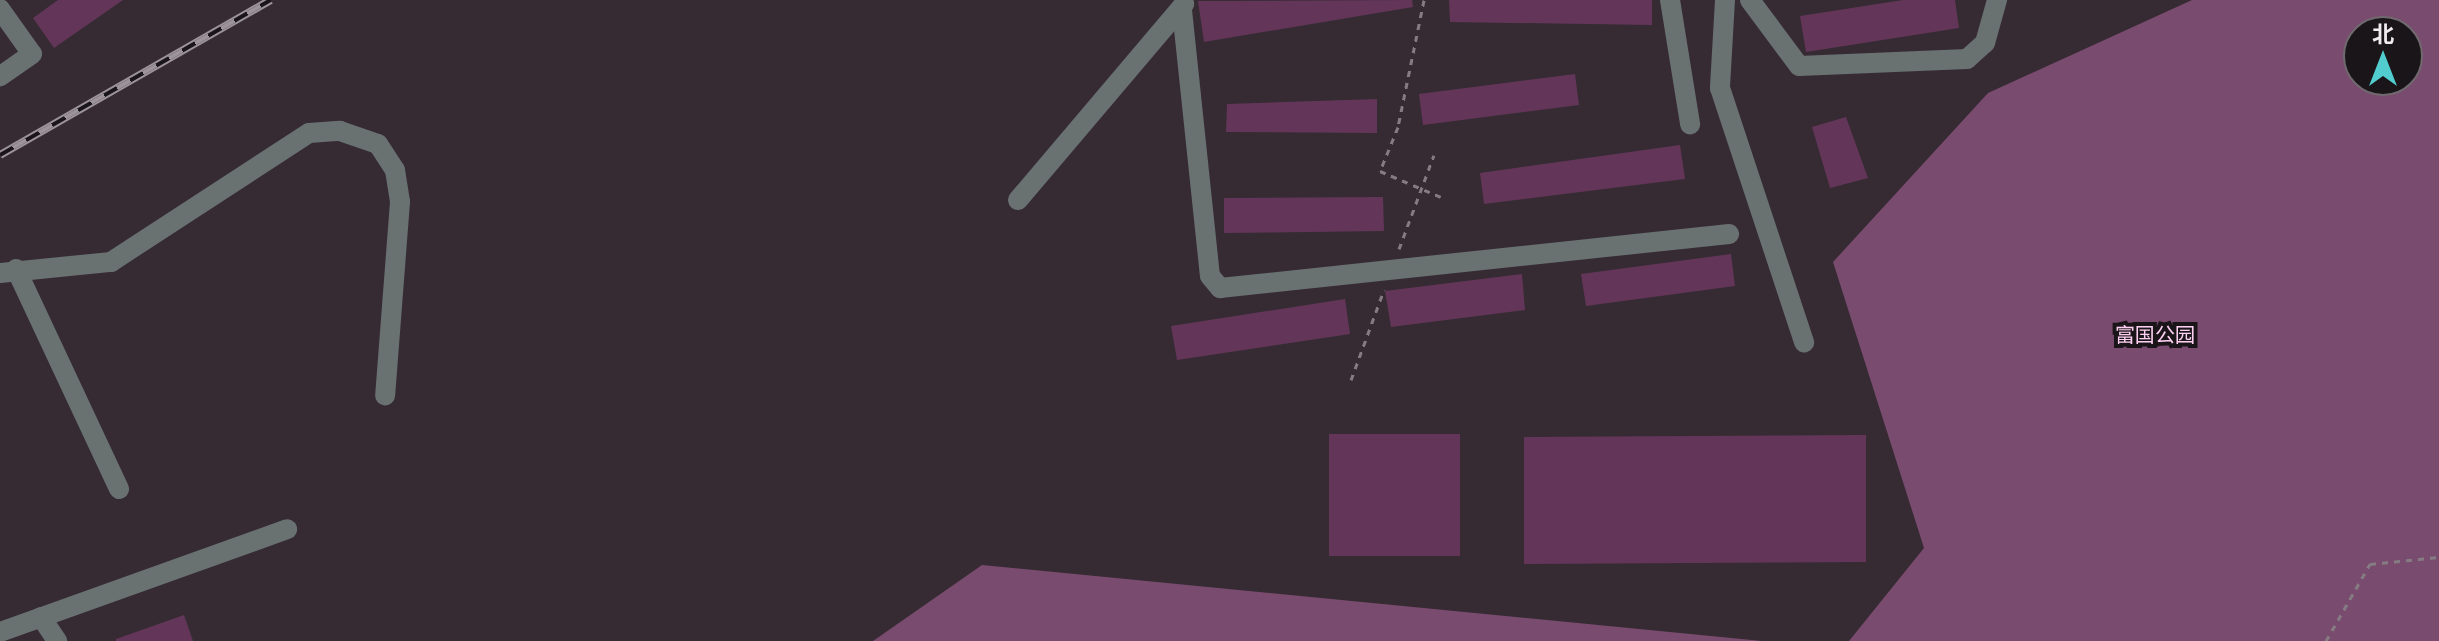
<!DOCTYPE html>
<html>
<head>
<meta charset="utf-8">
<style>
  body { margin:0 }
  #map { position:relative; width:2439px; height:641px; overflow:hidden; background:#362b33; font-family:"Titillium Web","Noto Sans SC",sans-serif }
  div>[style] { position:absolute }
  .forest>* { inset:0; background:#794b6f }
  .building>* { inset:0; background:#633659 }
  .path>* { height:3px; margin-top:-1.5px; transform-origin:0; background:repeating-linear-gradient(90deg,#857b82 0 6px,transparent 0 12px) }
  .minor>* { height:20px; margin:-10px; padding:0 10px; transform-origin:10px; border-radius:10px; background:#697171 }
  .rail>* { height:8px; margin-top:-4px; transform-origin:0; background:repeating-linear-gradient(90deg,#1a1519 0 15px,#9c949a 0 30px); box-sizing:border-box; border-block:2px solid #9c949a }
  span { translate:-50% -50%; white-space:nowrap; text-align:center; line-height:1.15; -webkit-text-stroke:8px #1a1519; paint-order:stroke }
  .park-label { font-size:20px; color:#fdcff1 }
  .north { position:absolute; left:2343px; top:16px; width:80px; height:80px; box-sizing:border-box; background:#1a1519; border:2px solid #706a6f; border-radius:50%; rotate:0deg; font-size:22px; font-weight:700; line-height:32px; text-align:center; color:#f1eaef }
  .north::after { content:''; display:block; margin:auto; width:28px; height:36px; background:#52cdcf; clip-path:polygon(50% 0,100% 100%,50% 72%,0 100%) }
</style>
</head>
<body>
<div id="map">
  <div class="forest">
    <div style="clip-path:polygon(evenodd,2192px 0,2439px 0,2439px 641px,1849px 641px,1924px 548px,1833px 262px,1988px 93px,2192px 0,2407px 32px,2407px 80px,2359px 80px,2359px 32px,2407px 32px)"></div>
    <div style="clip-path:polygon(982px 565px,1762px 641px,873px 641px)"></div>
  </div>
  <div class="building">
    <div style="clip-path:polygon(58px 0,123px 0,54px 48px,33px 18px)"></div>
    <div style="clip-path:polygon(1412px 0,1413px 7px,1204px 42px,1198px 1px)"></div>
    <div style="clip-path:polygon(1449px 0,1652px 0,1652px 25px,1450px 22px)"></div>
    <div style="clip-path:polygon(1903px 0,1955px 0,1959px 28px,1806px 52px,1800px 16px)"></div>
    <div style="clip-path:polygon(1575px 74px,1579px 105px,1423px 125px,1419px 94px)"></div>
    <div style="clip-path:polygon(1377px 99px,1377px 133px,1226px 132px,1227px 104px)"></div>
    <div style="clip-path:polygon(1846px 117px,1868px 178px,1830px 188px,1812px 127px)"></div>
    <div style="clip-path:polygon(1680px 145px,1685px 179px,1484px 204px,1480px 173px)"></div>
    <div style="clip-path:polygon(1383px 197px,1384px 231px,1224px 233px,1224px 198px)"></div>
    <div style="clip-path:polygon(1731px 254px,1735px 286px,1586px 306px,1581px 274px)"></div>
    <div style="clip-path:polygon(1522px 274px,1525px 310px,1391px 327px,1385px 291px)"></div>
    <div style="clip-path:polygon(1345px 299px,1350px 334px,1177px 360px,1171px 326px)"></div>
    <div style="clip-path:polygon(1329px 434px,1460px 434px,1460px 556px,1329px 556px)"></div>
    <div style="clip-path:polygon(1866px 435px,1866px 562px,1524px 564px,1524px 437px)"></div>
    <div style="clip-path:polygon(184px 615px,193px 641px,116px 641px,116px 639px)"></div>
  </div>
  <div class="path">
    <div style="left:1424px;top:0;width:130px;rotate:101.6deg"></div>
    <div style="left:1398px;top:127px;width:48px;rotate:112.2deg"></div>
    <div style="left:1380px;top:171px;width:66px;rotate:23.1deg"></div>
    <div style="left:1399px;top:249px;width:100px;rotate:-69.6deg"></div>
    <div style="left:1351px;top:380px;width:96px;rotate:-69.9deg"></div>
    <div style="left:2326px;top:641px;width:89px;rotate:-60.3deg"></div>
    <div style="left:2370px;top:564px;width:69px;rotate:-5.8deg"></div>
  </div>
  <div class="minor">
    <div style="left:1670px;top:0;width:126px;rotate:80.8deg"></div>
    <div style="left:1725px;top:0;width:88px;rotate:93.3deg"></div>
    <div style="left:1720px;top:88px;width:268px;rotate:71.7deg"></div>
    <div style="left:1750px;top:0;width:82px;rotate:53.4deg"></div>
    <div style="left:1799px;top:66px;width:168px;rotate:-2.4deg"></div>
    <div style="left:1967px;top:59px;width:24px;rotate:-42deg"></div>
    <div style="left:1985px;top:43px;width:45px;rotate:-74.4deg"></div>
    <div style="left:0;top:9px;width:55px;rotate:54.6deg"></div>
    <div style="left:32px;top:54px;width:39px;rotate:145deg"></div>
    <div style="left:1182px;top:10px;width:267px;rotate:84deg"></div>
    <div style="left:1210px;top:276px;width:16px;rotate:50deg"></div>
    <div style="left:1220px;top:288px;width:512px;rotate:-6.06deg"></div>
    <div style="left:1018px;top:200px;width:257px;rotate:-49.7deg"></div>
    <div style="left:16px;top:269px;width:243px;rotate:64.9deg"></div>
    <div style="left:0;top:273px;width:112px;rotate:-5.7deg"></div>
    <div style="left:111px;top:262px;width:236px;rotate:-33.1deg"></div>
    <div style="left:309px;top:133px;width:31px;rotate:-4deg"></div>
    <div style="left:340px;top:131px;width:40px;rotate:18.9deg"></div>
    <div style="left:378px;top:144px;width:31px;rotate:57deg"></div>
    <div style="left:395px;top:170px;width:32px;rotate:81deg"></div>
    <div style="left:400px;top:202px;width:194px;rotate:94.4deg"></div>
    <div style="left:41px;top:617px;width:29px;rotate:56deg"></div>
    <div style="left:0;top:632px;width:305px;rotate:-19.7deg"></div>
  </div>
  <div class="rail">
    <div style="left:0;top:155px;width:312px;rotate:-29.8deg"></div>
  </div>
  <div class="park-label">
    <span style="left:2155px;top:334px">富国公园</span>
  </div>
  <div class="north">北</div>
</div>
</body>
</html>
